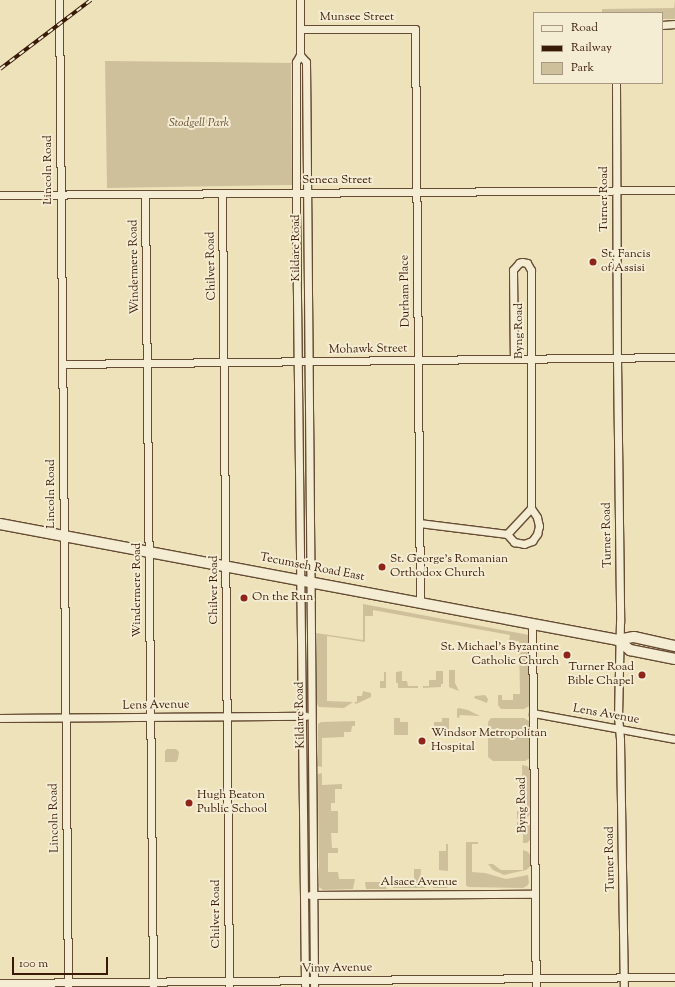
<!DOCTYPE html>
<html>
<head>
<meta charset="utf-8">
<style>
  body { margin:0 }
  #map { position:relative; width:675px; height:987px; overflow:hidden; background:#eee2bb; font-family:"Sorts Mill Goudy",serif }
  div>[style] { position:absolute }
  .green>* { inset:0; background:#cfc09c }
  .roads { filter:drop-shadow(1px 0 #664c33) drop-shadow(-1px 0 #664c33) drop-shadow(0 1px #664c33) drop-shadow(0 -1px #664c33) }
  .street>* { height:7px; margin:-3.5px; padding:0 3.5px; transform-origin:3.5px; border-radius:3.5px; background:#f4ecd3 }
  .secondary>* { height:10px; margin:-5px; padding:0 5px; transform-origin:5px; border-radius:5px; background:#f4ecd3 }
  .rail>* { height:3.5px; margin-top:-1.75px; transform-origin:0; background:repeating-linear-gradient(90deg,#f4ecd3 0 6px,#391a06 0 12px); box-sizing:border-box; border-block:1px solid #391a06 }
  .dots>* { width:11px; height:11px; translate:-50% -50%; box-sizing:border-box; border:2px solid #f4ecd3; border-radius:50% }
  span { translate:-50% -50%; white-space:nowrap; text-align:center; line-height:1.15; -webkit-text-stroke:4px #f4ecd3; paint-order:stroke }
  .street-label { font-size:12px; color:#391a06 }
  .park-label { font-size:12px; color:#664c33; font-style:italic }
  .poi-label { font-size:12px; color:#391a06 }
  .left { translate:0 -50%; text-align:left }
  .right { translate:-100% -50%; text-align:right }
  .legend { position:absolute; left:533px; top:12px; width:130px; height:72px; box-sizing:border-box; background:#f4ecd3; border:1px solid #a99881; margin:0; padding:5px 7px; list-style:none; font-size:12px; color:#391a06 }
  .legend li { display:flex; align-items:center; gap:8px; height:20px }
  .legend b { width:20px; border:1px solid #a99881 }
  .scale { position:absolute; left:12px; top:957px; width:96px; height:18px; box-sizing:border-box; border:2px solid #391a06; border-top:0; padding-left:5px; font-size:12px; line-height:14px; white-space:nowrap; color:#391a06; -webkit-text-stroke:3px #f4ecd3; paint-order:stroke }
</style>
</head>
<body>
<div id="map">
  <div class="green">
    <div style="clip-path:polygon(675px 0,675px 19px,662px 19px,662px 13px,602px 13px,602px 9px,674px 8px)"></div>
    <div style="clip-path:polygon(105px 61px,291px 63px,292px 185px,107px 188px)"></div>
    <div style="clip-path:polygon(363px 604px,529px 635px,529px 706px,524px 709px,501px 709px,498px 705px,498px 695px,502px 695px,502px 700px,513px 700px,513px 694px,520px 694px,519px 641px,509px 641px,510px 635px,373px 610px,373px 616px,365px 616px,365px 642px,327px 636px,327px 701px,353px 702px,344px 708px,319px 707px,317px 704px,316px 633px,363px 640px)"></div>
    <div style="clip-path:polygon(449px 670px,455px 670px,455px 683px,459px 691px,449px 687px)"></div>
    <div style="clip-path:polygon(402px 671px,402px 681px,407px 681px,408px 686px,418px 686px,418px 688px,398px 688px,398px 683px,396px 683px,396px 672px)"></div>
    <div style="clip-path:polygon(436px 671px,443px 671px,443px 684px,441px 684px,441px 687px,423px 688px,423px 686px,429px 686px,429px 680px,436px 680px)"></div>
    <div style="clip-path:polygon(384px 672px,386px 672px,386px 688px,380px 688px,380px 681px,384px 681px)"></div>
    <div style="clip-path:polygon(363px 691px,371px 693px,371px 697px,356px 704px,354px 702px,357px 702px,357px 696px,362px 696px)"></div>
    <div style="clip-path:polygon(485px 695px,488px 699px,487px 703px,474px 698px,475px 696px)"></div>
    <div style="clip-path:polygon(459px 708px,468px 710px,480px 716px,460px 715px,459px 718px,457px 717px,457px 709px)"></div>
    <div style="clip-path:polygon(394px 718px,400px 718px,400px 722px,408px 722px,408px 735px,394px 735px)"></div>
    <div style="clip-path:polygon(442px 718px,449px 718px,449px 735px,434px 735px,434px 722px,442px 722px)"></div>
    <div style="clip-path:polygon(491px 718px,524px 718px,529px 721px,530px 758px,525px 761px,493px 761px,488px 757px,488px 722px)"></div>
    <div style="clip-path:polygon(355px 721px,355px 726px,352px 726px,351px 732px,344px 732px,344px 737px,322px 738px,322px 767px,317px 766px,318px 724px,321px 722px)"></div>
    <div style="clip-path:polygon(167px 749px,176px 749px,179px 752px,178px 759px,176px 762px,165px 762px,165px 751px)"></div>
    <div style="clip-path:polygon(522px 765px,527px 766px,530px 769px,530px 814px,526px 819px,517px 819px,517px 811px,523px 810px)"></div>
    <div style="clip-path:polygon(322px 773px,322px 785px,342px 784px,342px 789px,335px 789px,335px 803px,331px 803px,331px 811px,338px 811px,338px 833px,331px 833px,332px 848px,338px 848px,338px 853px,328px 853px,328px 872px,338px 872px,339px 879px,355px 879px,353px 889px,323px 890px,319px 887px,318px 774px)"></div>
    <div style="clip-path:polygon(517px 822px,527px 822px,530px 825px,530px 840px,527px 843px,523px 843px,523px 830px,517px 831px)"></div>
    <div style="clip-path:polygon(466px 842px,478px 842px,478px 844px,472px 844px,472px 872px,485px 873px,506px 879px,528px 875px,529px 883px,527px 886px,523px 888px,468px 887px,466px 885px)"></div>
    <div style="clip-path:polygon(446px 844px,448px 844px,448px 871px,439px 870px,439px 851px,446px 851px)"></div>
    <div style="clip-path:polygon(523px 850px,528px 852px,531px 856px,531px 866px,526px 870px,504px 875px,493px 870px,488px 864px,493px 864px,501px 870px,523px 870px)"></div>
    <div style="clip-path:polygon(414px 869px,421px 869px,420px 885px,424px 885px,425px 888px,393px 888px,392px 881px,414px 882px)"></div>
    <div style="clip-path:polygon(365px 882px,384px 882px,387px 889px,366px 889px)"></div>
    <div style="clip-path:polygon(433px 884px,449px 884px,449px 886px,447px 888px,433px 888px)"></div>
  </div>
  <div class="roads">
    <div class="street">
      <div style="left:59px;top:0;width:987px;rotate:89.48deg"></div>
      <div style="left:300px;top:0;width:55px;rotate:90deg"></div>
      <div style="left:300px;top:55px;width:8px;rotate:120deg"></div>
      <div style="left:296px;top:62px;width:150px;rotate:90deg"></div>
      <div style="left:296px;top:212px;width:775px;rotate:89.33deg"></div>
      <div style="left:662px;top:25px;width:13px;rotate:-4deg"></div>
      <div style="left:300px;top:29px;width:115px"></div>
      <div style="left:415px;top:29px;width:573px;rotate:89.5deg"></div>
      <div style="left:300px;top:55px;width:9px;rotate:49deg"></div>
      <div style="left:306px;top:62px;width:925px;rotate:89.5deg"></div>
      <div style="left:616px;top:83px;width:275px;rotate:89.8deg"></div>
      <div style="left:617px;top:358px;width:264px;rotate:89.3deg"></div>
      <div style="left:620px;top:622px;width:94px;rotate:91.2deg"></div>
      <div style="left:618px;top:716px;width:24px;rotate:85deg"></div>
      <div style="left:620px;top:740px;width:247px;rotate:89.1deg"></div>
      <div style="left:222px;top:193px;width:794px;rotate:89.49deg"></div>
      <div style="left:145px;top:194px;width:793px;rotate:89.42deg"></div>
      <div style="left:0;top:195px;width:675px;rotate:-0.42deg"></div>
      <div style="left:62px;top:364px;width:613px;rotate:-0.65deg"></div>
      <div style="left:419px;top:523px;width:89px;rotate:7.1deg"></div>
      <div style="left:507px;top:534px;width:35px;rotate:-47deg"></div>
      <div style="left:531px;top:508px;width:238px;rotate:-90deg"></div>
      <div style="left:531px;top:270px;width:8px;rotate:-120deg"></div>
      <div style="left:527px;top:263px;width:5px;rotate:-169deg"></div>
      <div style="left:522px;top:262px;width:3px;rotate:162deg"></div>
      <div style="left:519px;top:263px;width:9px;rotate:131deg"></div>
      <div style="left:513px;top:270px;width:89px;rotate:89.4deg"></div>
      <div style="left:507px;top:534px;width:11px;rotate:49deg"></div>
      <div style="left:514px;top:542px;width:10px;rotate:11deg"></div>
      <div style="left:524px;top:544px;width:9px;rotate:-21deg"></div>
      <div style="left:532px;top:541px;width:9px;rotate:-54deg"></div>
      <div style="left:537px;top:534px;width:8px;rotate:-76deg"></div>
      <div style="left:539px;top:526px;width:9px;rotate:-103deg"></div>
      <div style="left:537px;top:517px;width:11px;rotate:-124deg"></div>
      <div style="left:532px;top:624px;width:363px;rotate:89.4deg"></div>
      <div style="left:533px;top:713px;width:144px;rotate:10.4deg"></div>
      <div style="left:0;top:718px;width:306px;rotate:-0.4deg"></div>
      <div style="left:310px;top:895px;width:225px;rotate:-0.3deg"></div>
      <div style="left:0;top:983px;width:675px;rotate:-0.51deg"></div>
    </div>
    <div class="secondary">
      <div style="left:0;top:524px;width:629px;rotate:10.63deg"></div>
      <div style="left:618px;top:640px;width:16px;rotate:-11deg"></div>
      <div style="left:634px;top:637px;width:42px;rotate:12.4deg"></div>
      <div style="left:618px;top:640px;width:16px;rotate:40deg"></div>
      <div style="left:630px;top:650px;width:46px;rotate:11.3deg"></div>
    </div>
  </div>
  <div class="rail">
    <div style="left:0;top:69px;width:114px;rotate:-37.2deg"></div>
  </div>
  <div class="dots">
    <div style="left:593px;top:262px;background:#8f2418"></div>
    <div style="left:382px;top:567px;background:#8f2418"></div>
    <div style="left:244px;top:598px;background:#8f2418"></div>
    <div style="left:567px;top:655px;background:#8f2418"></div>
    <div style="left:642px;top:675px;background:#8f2418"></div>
    <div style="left:422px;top:741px;background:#8f2418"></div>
    <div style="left:189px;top:803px;background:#8f2418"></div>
  </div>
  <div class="street-label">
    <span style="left:357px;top:18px">Munsee Street</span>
    <span style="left:49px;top:170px;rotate:-90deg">Lincoln Road</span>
    <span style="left:337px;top:181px">Seneca Street</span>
    <span style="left:605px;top:199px;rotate:-90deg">Turner Road</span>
    <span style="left:297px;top:248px;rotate:-90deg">Kildare Road</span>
    <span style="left:212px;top:266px;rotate:-91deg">Chilver Road</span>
    <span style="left:135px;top:267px;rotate:-91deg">Windermere Road</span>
    <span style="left:406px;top:291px;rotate:-91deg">Durham Place</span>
    <span style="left:520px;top:331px;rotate:-90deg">Byng Road</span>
    <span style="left:368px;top:350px;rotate:-1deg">Mohawk Street</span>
    <span style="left:52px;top:494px;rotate:-90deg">Lincoln Road</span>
    <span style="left:608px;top:535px;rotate:-91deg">Turner Road</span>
    <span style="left:312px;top:568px;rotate:11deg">Tecumseh Road East</span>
    <span style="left:138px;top:590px;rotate:-90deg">Windermere Road</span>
    <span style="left:215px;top:590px;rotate:-90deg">Chilver Road</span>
    <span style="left:156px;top:706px;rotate:-1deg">Lens Avenue</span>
    <span style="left:301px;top:715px;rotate:-91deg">Kildare Road</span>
    <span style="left:606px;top:715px;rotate:10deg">Lens Avenue</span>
    <span style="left:523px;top:805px;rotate:-91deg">Byng Road</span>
    <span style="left:55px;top:818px;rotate:-91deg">Lincoln Road</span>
    <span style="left:611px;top:859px;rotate:-91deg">Turner Road</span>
    <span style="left:419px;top:883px">Alsace Avenue</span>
    <span style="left:217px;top:914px;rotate:-90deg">Chilver Road</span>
    <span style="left:337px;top:969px;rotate:-1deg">Vimy Avenue</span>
  </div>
  <div class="park-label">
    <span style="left:199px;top:124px">Stodgell Park</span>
  </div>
  <div class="poi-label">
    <span class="left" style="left:601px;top:262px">St. Fancis<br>of Assisi</span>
    <span class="left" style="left:390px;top:567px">St. George's Romanian<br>Orthodox Church</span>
    <span class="left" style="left:252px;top:598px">On the Run</span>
    <span class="right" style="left:559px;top:655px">St. Michael's Byzantine<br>Catholic Church</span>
    <span class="right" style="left:634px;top:675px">Turner Road<br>Bible Chapel</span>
    <span class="left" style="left:431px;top:741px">Windsor Metropolitan<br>Hospital</span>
    <span class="left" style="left:197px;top:803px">Hugh Beaton<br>Public School</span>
  </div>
  <ul class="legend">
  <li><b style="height:5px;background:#f4ecd3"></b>Road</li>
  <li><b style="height:5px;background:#391a06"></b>Railway</li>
  <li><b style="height:11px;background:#cfc09c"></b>Park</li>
  </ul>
  <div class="scale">100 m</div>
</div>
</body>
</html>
